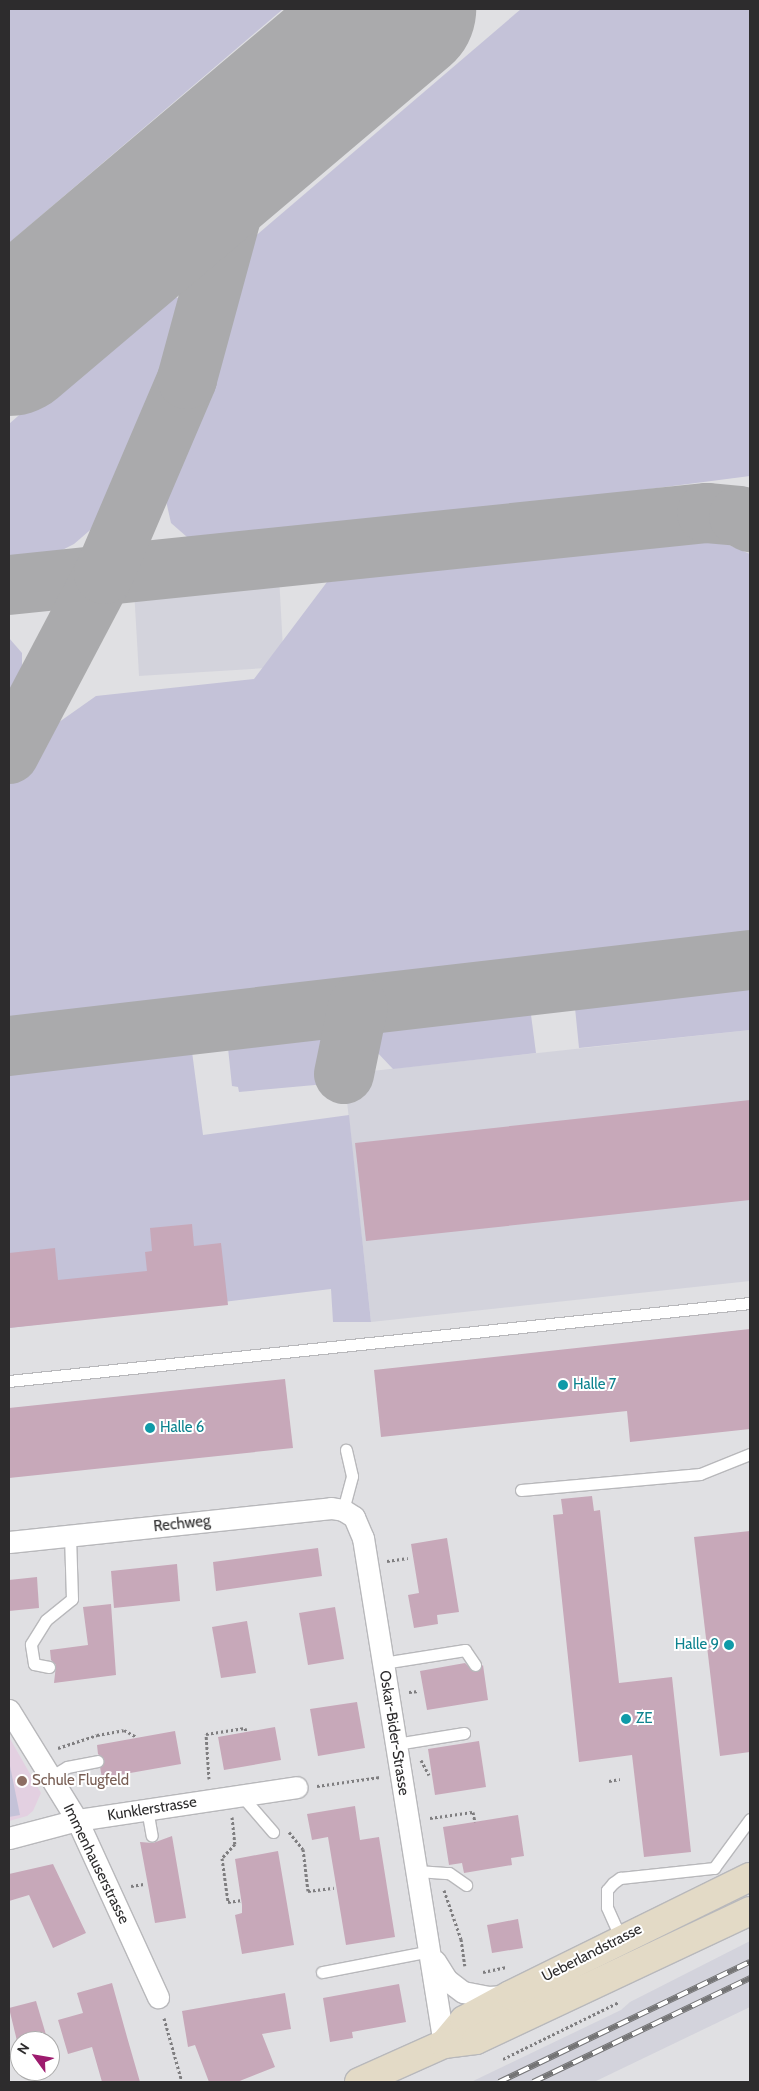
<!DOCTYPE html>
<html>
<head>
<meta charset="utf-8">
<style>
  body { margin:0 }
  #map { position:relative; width:759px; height:2091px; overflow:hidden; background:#e0e0e3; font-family:Cabin,sans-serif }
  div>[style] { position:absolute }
  .built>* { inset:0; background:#d3d3dc }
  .education>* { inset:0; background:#e3d0e1 }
  .green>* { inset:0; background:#c4c2d8 }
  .taxiway>* { height:60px; margin:-30px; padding:0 30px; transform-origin:30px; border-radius:30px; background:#aaaaac }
  .runway>* { height:150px; margin:-75px; padding:0 75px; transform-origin:75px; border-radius:75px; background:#aaaaac }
  .building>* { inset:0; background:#c7a8b9 }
  .path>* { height:3px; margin-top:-1.5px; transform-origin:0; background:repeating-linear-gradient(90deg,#7f7e80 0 2.5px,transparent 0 5px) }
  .roads { filter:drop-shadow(1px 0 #b8b8bb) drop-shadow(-1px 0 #b8b8bb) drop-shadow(0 1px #b8b8bb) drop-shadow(0 -1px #b8b8bb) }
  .lane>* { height:11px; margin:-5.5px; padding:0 5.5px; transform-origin:5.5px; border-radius:5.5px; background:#fff }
  .street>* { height:21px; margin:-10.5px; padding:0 10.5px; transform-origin:10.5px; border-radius:10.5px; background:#fff }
  .secondary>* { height:28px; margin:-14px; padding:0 14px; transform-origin:14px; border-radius:14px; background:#e3dac6 }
  .rail>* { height:5.5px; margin-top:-2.75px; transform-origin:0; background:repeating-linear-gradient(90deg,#fff 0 11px,#747475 0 22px); box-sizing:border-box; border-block:1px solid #747475 }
  .dots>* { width:14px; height:14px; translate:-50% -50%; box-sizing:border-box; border:2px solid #fff; border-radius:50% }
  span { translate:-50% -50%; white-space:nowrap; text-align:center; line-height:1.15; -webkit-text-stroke:4px #fff; paint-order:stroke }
  .culture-label { font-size:15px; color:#0d838f }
  .left { translate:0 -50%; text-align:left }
  .right { translate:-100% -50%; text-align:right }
  .street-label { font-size:15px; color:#2d2c2d }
  .education-label { font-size:15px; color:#785e54 }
  .frame { position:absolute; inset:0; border:10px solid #2d2c2d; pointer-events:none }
  .north { position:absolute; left:10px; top:2031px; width:50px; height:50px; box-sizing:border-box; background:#fff; border:1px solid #ababab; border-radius:50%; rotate:302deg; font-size:14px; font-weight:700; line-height:20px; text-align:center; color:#2d2c2d }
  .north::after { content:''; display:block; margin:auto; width:18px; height:22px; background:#9d1b6e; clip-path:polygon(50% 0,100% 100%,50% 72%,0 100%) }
</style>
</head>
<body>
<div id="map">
  <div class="built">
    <div style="clip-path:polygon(278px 557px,284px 667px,139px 676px,133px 573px)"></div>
    <div style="clip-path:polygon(750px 1030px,750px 1281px,371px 1322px,344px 1074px)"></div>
    <div style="clip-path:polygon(750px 1941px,750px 2007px,594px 2082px,471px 2082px,621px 2010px,630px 2002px)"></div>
  </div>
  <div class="education">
    <div style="clip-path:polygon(9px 1737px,41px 1793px,33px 1811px,27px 1816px,9px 1821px)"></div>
  </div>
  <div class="green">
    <div style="clip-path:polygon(9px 9px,283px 9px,9px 243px)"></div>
    <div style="clip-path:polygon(521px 9px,750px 9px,750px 476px,209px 546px,195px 544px,171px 523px,164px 492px,253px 238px)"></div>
    <div style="clip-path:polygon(161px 290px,182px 300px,157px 391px,111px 512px,74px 544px,33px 565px,9px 568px,9px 424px)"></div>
    <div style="clip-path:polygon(699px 532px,750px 554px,750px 942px,9px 1028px,9px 784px,45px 732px,96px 696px,254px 679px,327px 582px)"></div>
    <div style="clip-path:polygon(9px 638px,22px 653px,22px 693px,9px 716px)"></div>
    <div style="clip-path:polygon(750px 981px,750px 1030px,579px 1048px,574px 998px)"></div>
    <div style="clip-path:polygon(530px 1007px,536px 1053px,393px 1069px,375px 1050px,375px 1037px,395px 1020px)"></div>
    <div style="clip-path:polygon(308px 1033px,330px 1043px,340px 1053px,344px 1074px,337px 1074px,337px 1083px,239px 1092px,238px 1087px,232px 1086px,228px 1048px,234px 1047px,232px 1039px)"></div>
    <div style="clip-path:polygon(191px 1044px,203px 1135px,349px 1115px,371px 1322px,333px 1322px,331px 1289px,9px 1328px,9px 1067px)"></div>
    <div style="clip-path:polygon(9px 1761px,20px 1815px,9px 1817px)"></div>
  </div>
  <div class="taxiway">
    <div style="left:9px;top:585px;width:702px;rotate:-5.89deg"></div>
    <div style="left:707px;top:513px;width:32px;rotate:5deg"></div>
    <div style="left:739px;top:516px;width:13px;rotate:29deg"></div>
    <div style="left:9px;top:754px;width:204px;rotate:-62.2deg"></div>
    <div style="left:104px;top:574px;width:212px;rotate:-66.9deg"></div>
    <div style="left:187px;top:379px;width:191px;rotate:-74.8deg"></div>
    <div style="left:237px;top:195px;width:48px;rotate:-67.8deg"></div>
    <div style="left:255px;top:151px;width:60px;rotate:-53.1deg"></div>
    <div style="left:9px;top:1046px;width:746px;rotate:-6.62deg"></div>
    <div style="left:344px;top:1074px;width:69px;rotate:-78.4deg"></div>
  </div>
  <div class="runway">
    <div style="left:9px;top:341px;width:514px;rotate:-40.26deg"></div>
  </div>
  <div class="building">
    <div style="clip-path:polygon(750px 1100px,750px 1200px,366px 1241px,355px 1143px)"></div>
    <div style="clip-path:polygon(192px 1224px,194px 1246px,221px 1243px,228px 1305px,9px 1328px,9px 1253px,55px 1248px,58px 1280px,147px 1271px,145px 1252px,152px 1251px,150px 1228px)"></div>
    <div style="clip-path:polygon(750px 1329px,750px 1429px,630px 1442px,627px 1411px,381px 1437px,374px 1370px)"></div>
    <div style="clip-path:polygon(285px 1379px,293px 1448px,9px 1478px,9px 1408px)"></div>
    <div style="clip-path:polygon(592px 1496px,594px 1511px,600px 1510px,619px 1683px,672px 1677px,691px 1852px,644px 1857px,632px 1755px,579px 1762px,553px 1515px,563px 1514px,561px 1499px)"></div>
    <div style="clip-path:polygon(750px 1531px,750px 1752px,720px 1756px,694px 1537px)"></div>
    <div style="clip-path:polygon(447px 1538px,459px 1612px,437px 1615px,438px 1624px,414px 1628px,408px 1595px,419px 1593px,411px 1544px)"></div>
    <div style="clip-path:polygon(318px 1548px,322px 1576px,216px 1591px,213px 1562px)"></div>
    <div style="clip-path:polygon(177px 1564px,180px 1601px,114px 1608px,111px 1571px)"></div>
    <div style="clip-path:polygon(37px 1577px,39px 1608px,9px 1611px,9px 1580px)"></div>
    <div style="clip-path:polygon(111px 1604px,116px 1675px,54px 1683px,56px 1665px,51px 1660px,50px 1650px,88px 1645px,83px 1607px)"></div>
    <div style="clip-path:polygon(335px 1607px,344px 1659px,308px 1665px,299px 1613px)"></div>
    <div style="clip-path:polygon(247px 1621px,256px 1673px,221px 1678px,212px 1627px)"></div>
    <div style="clip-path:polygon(465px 1663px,475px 1672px,483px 1665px,488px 1700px,427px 1710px,420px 1671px)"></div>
    <div style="clip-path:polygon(357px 1702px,365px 1748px,318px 1756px,310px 1709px)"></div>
    <div style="clip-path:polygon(275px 1727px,281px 1760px,224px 1770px,218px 1737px)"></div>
    <div style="clip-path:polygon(175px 1731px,181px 1764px,102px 1778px,100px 1767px,104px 1760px,98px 1754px,97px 1745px)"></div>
    <div style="clip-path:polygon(479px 1741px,486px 1787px,435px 1795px,428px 1749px)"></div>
    <div style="clip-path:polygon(355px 1806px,360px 1840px,379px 1837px,395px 1937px,346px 1945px,328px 1837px,312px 1840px,307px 1814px)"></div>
    <div style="clip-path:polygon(518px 1815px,524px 1856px,511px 1858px,512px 1865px,464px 1873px,462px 1863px,449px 1865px,443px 1827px)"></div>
    <div style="clip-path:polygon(172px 1836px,186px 1918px,155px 1923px,140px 1842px,153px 1843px)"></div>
    <div style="clip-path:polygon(278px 1851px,294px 1945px,242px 1954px,235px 1915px,242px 1913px,242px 1905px,235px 1859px)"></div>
    <div style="clip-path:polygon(53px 1864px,86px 1933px,53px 1948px,29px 1895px,9px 1901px,9px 1874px)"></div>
    <div style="clip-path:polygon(518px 1919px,523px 1948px,492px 1953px,487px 1925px)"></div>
    <div style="clip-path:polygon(112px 1983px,127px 2037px,140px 2082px,102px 2082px,92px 2047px,68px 2054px,58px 2020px,83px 2013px,77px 1993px)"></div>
    <div style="clip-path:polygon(399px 1984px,406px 2022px,352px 2032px,353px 2038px,330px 2042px,323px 1998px)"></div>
    <div style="clip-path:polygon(285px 1993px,291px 2029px,262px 2034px,275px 2067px,237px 2082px,209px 2082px,195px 2045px,188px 2047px,182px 2011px)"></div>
    <div style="clip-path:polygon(36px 2001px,47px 2038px,17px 2041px,9px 2008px)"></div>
  </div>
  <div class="path">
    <div style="left:387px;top:1561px;width:21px;rotate:-8deg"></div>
    <div style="left:409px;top:1692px;width:10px;rotate:-6deg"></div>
    <div style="left:58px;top:1748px;width:41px;rotate:-18.4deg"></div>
    <div style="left:97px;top:1735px;width:27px;rotate:-10deg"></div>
    <div style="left:124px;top:1730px;width:13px;rotate:29deg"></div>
    <div style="left:421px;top:1760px;width:17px;rotate:62deg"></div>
    <div style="left:209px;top:1779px;width:45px;rotate:-93.8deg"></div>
    <div style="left:206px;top:1734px;width:39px;rotate:-9deg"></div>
    <div style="left:245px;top:1728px;width:3px;rotate:72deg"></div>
    <div style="left:609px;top:1781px;width:11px;rotate:-10deg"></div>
    <div style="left:317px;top:1786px;width:64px;rotate:-8.1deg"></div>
    <div style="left:232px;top:1817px;width:27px;rotate:84deg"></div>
    <div style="left:235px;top:1844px;width:19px;rotate:133deg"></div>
    <div style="left:222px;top:1858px;width:44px;rotate:82.2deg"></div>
    <div style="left:228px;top:1902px;width:14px;rotate:-8deg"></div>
    <div style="left:430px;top:1818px;width:43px;rotate:-7.9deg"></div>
    <div style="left:473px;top:1812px;width:10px;rotate:79deg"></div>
    <div style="left:289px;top:1832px;width:22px;rotate:51deg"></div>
    <div style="left:303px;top:1849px;width:42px;rotate:83.2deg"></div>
    <div style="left:308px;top:1891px;width:26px;rotate:-7deg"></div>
    <div style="left:131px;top:1886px;width:13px;rotate:-9deg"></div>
    <div style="left:444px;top:1890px;width:52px;rotate:70.9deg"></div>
    <div style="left:461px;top:1939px;width:27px;rotate:82deg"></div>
    <div style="left:483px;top:1972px;width:24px;rotate:-12deg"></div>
    <div style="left:164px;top:2018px;width:66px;rotate:74.3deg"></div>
    <div style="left:503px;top:2059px;width:129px;rotate:-26.2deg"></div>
  </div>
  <div class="roads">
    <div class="lane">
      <div style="left:9px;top:1381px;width:745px;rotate:-6.01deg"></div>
      <div style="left:521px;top:1490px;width:180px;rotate:-5.1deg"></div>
      <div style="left:700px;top:1474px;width:54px;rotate:-21.8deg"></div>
      <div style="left:343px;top:1510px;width:35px;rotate:-75deg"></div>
      <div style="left:352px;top:1476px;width:27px;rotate:-103deg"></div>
      <div style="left:383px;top:1663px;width:83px;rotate:-9deg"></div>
      <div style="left:465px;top:1650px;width:18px;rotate:56deg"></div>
      <div style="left:49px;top:1667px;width:15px;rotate:-169deg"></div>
      <div style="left:34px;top:1664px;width:20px;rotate:-99deg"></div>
      <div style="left:31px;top:1644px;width:28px;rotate:-58deg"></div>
      <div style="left:46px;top:1620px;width:33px;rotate:-39deg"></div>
      <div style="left:72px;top:1599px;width:64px;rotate:-91.8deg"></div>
      <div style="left:396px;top:1744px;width:69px;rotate:-9.2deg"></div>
      <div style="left:52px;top:1776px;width:17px;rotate:-31deg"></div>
      <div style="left:67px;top:1767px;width:31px;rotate:-11deg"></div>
      <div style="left:241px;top:1795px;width:49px;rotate:49.1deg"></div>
      <div style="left:147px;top:1809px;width:27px;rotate:80deg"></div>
      <div style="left:417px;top:1871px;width:32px;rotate:4deg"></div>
      <div style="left:449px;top:1873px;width:21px;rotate:35deg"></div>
      <div style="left:622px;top:1941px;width:37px;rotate:-114deg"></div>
      <div style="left:607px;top:1907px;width:17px;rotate:-90deg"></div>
      <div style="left:607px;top:1890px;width:9px;rotate:-49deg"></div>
      <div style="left:613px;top:1883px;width:9px;rotate:-36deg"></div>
      <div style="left:620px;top:1878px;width:95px;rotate:-6.1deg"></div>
      <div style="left:714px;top:1868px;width:61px;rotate:-53.7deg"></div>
      <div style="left:322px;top:1972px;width:111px;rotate:-10.9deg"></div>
    </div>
    <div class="street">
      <div style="left:9px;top:1542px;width:324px;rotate:-6deg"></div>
      <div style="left:331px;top:1508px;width:12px;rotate:9deg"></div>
      <div style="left:343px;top:1510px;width:13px;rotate:32deg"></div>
      <div style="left:354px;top:1517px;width:23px;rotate:67deg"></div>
      <div style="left:363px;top:1538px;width:512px;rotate:80.91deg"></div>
      <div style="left:9px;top:1710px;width:129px;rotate:58.3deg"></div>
      <div style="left:77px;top:1820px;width:195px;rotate:65.4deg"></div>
      <div style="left:9px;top:1838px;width:70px;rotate:-14.8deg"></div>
      <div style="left:77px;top:1820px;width:222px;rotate:-8.5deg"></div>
      <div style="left:435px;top:1961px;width:22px;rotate:58deg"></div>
      <div style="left:447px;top:1980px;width:20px;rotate:37deg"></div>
      <div style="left:463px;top:1992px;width:25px;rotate:11deg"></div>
      <div style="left:488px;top:1997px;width:18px;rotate:-3deg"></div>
    </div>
    <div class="secondary">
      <div style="left:444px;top:2044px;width:31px;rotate:-50deg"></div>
      <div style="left:464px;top:2020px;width:52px;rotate:-28.5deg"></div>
      <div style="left:510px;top:1995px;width:267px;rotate:-26.2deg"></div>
      <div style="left:359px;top:2082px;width:93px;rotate:-24.1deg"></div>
      <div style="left:444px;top:2044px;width:32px;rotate:-7deg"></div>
      <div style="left:476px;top:2040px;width:303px;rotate:-25.2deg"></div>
    </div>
  </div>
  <div class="rail">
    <div style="left:499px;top:2082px;width:278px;rotate:-25.6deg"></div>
    <div style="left:533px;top:2082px;width:241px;rotate:-25.6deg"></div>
  </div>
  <div class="dots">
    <div style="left:563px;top:1385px;background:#0f9aa8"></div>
    <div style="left:150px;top:1428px;background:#0f9aa8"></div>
    <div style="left:729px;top:1645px;background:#0f9aa8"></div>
    <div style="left:626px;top:1719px;background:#0f9aa8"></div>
    <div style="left:22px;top:1781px;background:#8d6e63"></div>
  </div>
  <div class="culture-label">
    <span class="left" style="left:573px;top:1385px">Halle 7</span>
    <span class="left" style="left:160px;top:1428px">Halle 6</span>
    <span class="right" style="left:719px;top:1645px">Halle 9</span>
    <span class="left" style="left:636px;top:1719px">ZE</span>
  </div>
  <div class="street-label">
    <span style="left:182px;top:1524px;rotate:-6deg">Rechweg</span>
    <span style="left:394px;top:1733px;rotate:81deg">Oskar-Bider-Strasse</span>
    <span style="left:152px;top:1809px;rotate:-9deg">Kunklerstrasse</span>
    <span style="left:96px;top:1864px;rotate:64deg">Immenhauserstrasse</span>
    <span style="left:592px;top:1953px;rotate:-27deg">Ueberlandstrasse</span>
  </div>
  <div class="education-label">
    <span class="left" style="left:32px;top:1781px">Schule Flugfeld</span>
  </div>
  <div class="frame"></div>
  <div class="north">N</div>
</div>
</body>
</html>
